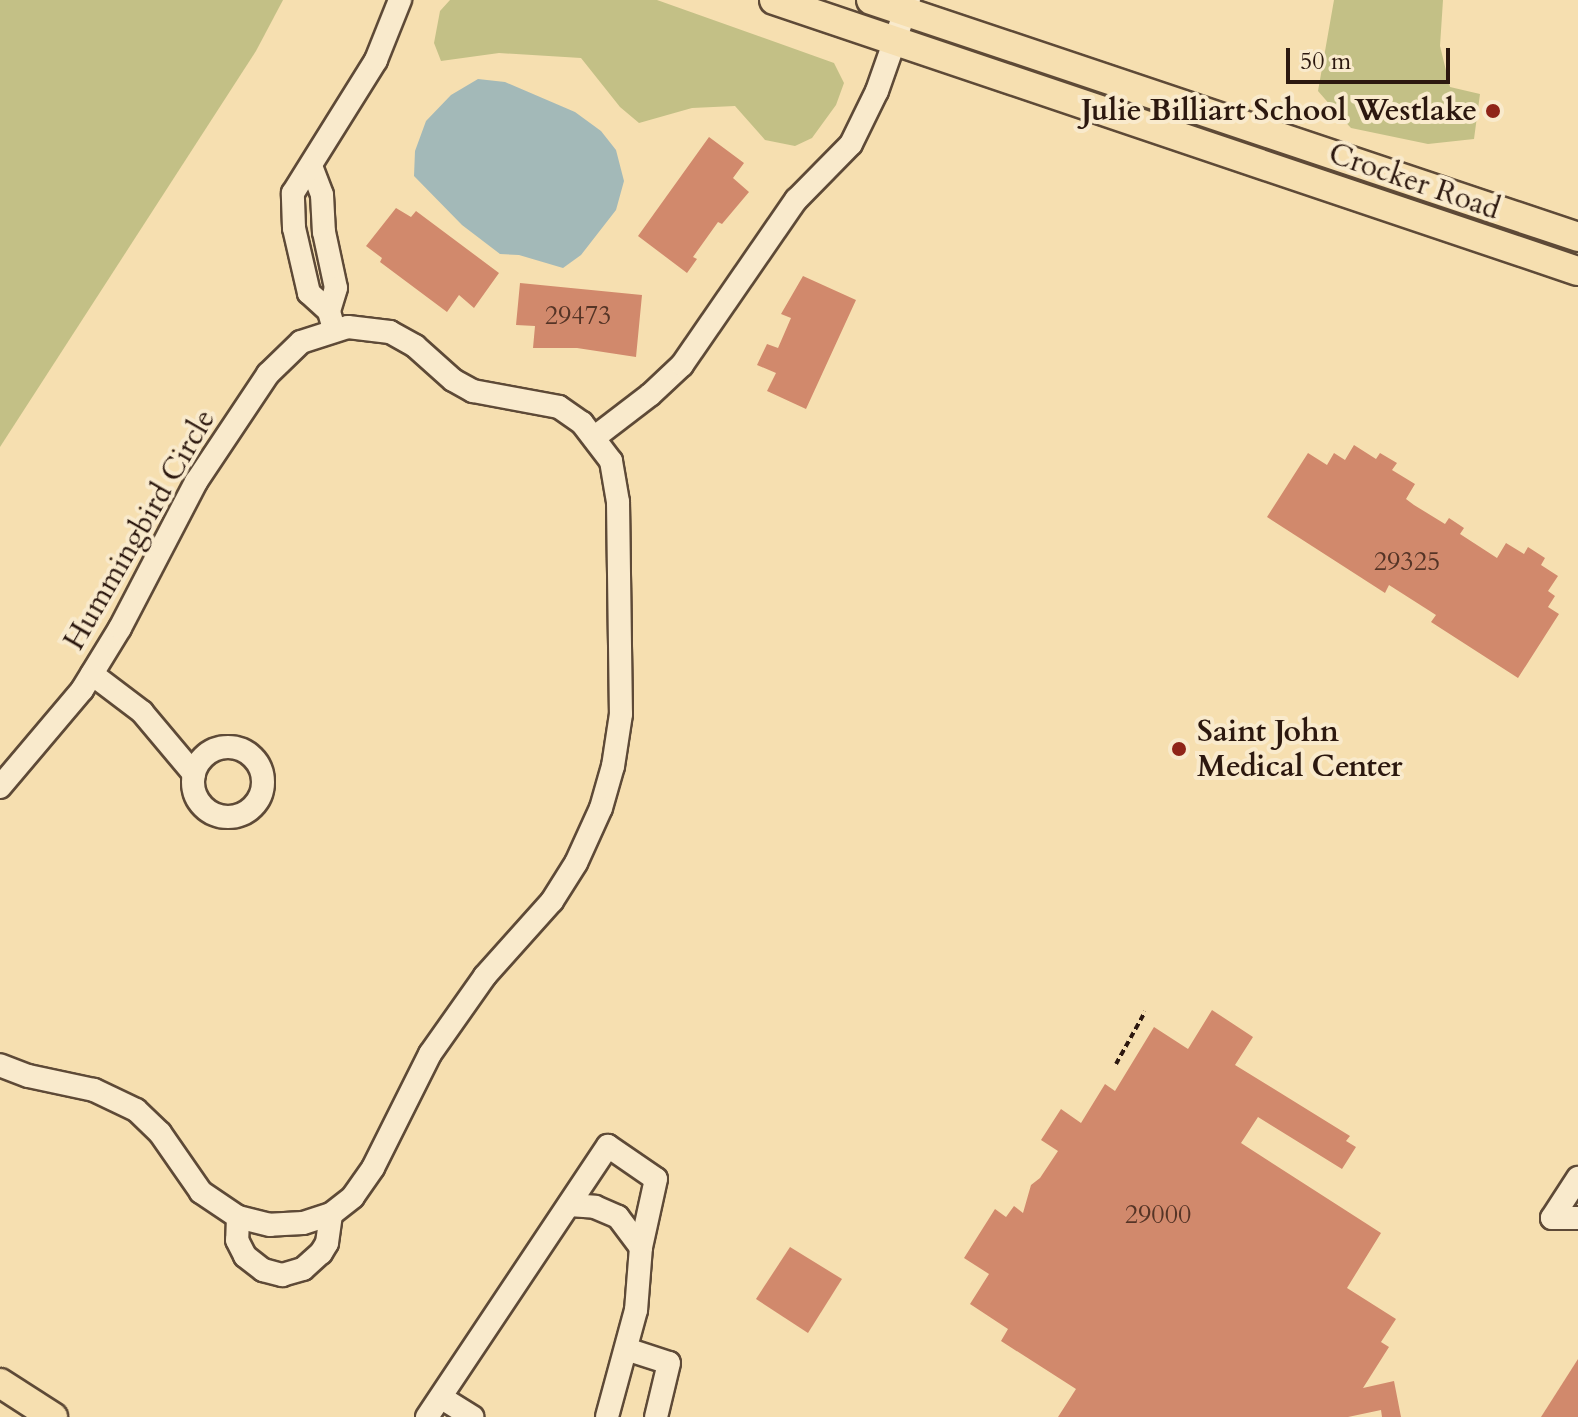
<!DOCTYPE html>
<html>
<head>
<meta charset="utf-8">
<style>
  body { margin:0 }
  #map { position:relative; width:1578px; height:1417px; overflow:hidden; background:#f6dfb0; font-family:Cardo,serif }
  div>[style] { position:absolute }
  .green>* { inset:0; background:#c3c086 }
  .water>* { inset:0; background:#a3b9b8 }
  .building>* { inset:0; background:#d1896c }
  .path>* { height:4px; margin-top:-2px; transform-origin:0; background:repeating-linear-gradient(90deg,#2c180f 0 6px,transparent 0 10px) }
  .roads { filter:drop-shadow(2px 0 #5e4a37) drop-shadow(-2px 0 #5e4a37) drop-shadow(0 2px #5e4a37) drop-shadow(0 -2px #5e4a37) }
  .minor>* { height:22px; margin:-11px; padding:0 11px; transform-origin:11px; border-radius:11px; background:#f9eacc }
  .minor>.ring { margin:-11px; padding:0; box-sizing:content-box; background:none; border:22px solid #f9eacc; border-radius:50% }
  .major>* { height:28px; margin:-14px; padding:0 14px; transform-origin:14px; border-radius:14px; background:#f6dfb0 }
  .dots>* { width:22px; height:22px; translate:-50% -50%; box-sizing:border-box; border:4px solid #f9eacc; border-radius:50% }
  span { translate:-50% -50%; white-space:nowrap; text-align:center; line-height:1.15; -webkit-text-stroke:8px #f9eacc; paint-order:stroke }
  .number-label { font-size:26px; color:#553426 }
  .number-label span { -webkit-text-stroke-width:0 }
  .poi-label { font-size:30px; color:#2c180f; font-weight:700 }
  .right { translate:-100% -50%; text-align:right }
  .left { translate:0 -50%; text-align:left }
  .street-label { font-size:30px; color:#2c180f }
  .scale { position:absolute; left:1286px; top:48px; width:164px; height:36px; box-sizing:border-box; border:4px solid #2c180f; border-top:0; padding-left:10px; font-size:24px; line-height:28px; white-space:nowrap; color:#2c180f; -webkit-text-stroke:6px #f9eacc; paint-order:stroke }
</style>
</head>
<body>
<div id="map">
  <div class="green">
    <div style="clip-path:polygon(0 0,283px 0,256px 51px,0 447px)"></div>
    <div style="clip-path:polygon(450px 0,657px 0,834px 63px,844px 83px,836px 105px,812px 138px,795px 146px,765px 140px,735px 106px,692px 108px,639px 123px,620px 107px,581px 58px,499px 53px,441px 61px,434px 43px,440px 11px)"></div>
    <div style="clip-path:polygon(1334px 0,1443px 0,1440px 46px,1450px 87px,1480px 94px,1474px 139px,1428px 144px,1351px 128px,1338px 114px,1318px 91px)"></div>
  </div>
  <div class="water">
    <div style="clip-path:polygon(478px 79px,505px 82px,575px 112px,601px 131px,616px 150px,624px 181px,616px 210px,581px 255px,563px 268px,519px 255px,500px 254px,462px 225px,414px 176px,415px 151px,426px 121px,451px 95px)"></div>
  </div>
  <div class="building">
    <div style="clip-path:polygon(709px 137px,744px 163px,733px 178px,749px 192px,722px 224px,718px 222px,693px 257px,697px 259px,687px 273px,638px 236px)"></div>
    <div style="clip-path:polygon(396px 208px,411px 217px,416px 211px,499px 273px,474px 308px,459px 295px,447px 312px,380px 262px,382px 258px,366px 246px)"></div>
    <div style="clip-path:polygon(803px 276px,856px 300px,806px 409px,767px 391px,776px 373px,757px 365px,767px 344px,778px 348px,791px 318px,781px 314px)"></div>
    <div style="clip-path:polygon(520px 283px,642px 295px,636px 357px,577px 348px,533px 348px,535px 326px,516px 325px)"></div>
    <div style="clip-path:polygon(1354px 445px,1376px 459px,1380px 453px,1397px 463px,1392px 470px,1415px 484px,1406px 499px,1414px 505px,1445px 524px,1449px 518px,1464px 528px,1460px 534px,1497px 558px,1506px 543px,1524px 554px,1528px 547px,1545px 558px,1541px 565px,1558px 576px,1548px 591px,1555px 596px,1548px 607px,1559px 614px,1518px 678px,1431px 622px,1436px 615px,1389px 585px,1385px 593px,1267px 517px,1308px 453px,1327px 465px,1334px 453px,1345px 460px)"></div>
    <div style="clip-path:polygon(1212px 1010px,1253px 1037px,1235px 1065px,1350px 1136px,1346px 1141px,1356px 1147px,1342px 1169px,1258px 1117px,1241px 1143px,1381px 1233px,1347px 1288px,1396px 1319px,1381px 1342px,1389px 1347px,1363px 1388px,1394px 1381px,1401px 1417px,1382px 1417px,1381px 1410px,1348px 1417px,1058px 1417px,1076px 1389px,1001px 1341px,1008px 1329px,970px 1304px,989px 1274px,964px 1258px,995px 1209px,1006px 1217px,1014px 1206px,1023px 1213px,1031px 1185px,1040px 1178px,1058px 1151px,1041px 1140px,1061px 1109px,1081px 1123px,1105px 1084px,1115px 1091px,1154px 1027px,1188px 1049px)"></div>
    <div style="clip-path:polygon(790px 1247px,842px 1279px,808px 1333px,756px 1299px)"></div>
    <div style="clip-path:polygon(1578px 1359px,1578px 1417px,1541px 1417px)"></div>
  </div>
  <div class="path">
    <div style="left:1116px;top:1064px;width:60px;rotate:-60.9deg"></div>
  </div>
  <div class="roads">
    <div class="minor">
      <div style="left:311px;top:166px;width:31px;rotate:69deg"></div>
      <div style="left:322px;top:195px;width:37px;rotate:87deg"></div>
      <div style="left:324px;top:232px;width:57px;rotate:77.9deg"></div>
      <div style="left:336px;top:288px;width:24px;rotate:107deg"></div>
      <div style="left:334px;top:329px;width:19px;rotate:-106deg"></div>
      <div style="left:329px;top:311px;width:27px;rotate:-138deg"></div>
      <div style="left:309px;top:293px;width:67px;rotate:-103deg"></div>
      <div style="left:294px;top:228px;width:35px;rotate:-92deg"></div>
      <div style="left:293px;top:193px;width:157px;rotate:-58deg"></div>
      <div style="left:376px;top:60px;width:65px;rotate:-68.2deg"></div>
      <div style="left:595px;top:437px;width:69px;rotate:-37.4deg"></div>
      <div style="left:650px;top:395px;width:44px;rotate:-43.2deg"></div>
      <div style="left:682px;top:365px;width:201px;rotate:-55.4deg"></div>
      <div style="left:796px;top:200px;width:78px;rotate:-45.5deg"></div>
      <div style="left:851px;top:144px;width:59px;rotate:-63.9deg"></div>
      <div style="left:877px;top:91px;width:96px;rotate:-70.6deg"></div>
      <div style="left:92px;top:674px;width:63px;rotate:37.2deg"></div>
      <div style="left:142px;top:712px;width:81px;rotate:50deg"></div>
      <div class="ring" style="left:193px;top:747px;width:48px;height:48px"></div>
      <div style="left:0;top:787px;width:127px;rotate:-49.8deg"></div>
      <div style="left:82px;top:690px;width:73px;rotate:-58.5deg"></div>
      <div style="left:120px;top:628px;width:165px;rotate:-62.5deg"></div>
      <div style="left:196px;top:482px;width:130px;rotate:-56.3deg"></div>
      <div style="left:268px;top:374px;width:46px;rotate:-44.1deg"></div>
      <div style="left:301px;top:342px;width:49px;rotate:-17.7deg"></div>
      <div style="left:348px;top:327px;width:42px;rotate:6.8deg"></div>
      <div style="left:390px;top:332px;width:29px;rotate:29deg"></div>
      <div style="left:415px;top:346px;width:51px;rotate:41.8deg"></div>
      <div style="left:453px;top:380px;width:23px;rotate:29deg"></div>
      <div style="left:473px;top:391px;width:87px;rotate:10.5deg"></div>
      <div style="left:559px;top:407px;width:28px;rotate:35deg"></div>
      <div style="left:582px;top:423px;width:48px;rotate:52.7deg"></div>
      <div style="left:611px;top:461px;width:42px;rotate:80.3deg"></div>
      <div style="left:618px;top:502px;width:212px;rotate:89.2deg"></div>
      <div style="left:621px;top:714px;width:53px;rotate:98.7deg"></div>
      <div style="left:613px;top:766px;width:44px;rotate:105.9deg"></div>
      <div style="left:601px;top:808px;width:60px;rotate:114.4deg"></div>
      <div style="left:576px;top:863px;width:45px;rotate:122.3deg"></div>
      <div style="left:552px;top:901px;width:101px;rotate:131.8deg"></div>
      <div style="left:485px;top:976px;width:95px;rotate:125.2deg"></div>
      <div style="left:430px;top:1054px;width:127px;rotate:116.6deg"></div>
      <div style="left:373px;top:1168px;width:35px;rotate:125deg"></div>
      <div style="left:353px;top:1197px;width:28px;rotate:142deg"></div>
      <div style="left:331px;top:1214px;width:29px;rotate:162deg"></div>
      <div style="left:303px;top:1223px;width:33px;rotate:177deg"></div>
      <div style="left:270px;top:1225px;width:33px;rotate:-166deg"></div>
      <div style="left:238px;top:1217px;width:45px;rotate:-146deg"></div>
      <div style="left:201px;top:1192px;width:72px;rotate:-124.8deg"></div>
      <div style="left:160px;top:1133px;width:33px;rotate:-136deg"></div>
      <div style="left:136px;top:1110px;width:47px;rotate:-154.5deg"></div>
      <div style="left:94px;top:1090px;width:67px;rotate:-168deg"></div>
      <div style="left:28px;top:1076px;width:30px;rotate:-159deg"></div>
      <div style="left:569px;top:1205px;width:26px;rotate:4deg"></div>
      <div style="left:595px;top:1207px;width:25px;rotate:23deg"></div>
      <div style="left:618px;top:1217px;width:38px;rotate:53deg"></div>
      <div style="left:238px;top:1217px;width:23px;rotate:92deg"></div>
      <div style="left:237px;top:1240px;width:18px;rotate:63deg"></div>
      <div style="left:245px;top:1256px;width:23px;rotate:38deg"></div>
      <div style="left:263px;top:1270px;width:20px;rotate:15deg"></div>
      <div style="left:282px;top:1275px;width:22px;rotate:-16deg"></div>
      <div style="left:303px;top:1269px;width:24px;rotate:-42deg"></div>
      <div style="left:321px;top:1253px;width:12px;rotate:-59deg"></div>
      <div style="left:327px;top:1243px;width:29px;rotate:-82deg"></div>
      <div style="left:1552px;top:1218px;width:48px;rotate:-57deg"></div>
      <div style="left:1552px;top:1218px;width:26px"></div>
      <div style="left:626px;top:1349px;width:45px;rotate:18deg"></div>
      <div style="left:669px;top:1363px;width:56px;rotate:103.5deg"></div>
      <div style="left:442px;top:1398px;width:36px;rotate:32deg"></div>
      <div style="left:427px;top:1417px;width:326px;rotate:-56.3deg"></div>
      <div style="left:608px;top:1146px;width:58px;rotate:34.5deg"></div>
      <div style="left:656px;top:1179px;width:70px;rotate:102.4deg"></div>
      <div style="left:641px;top:1247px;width:63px;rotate:94.5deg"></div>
      <div style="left:636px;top:1310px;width:111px;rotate:105.2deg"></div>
    </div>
    <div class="major">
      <div style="left:774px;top:0;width:848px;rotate:18.63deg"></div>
      <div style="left:871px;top:0;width:746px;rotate:18.53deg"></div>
      <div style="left:0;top:1383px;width:63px;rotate:32.7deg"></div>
    </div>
  </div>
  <div class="dots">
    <div style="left:1493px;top:111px;background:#8f2418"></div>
    <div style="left:1179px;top:749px;background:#8f2418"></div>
  </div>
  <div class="number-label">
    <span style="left:578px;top:316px">29473</span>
    <span style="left:1407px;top:562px">29325</span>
    <span style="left:1158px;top:1215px">29000</span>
  </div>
  <div class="poi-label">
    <span class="right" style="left:1477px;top:111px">Julie Billiart School Westlake</span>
    <span class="left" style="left:1197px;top:749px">Saint John<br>Medical Center</span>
  </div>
  <div class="street-label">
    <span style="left:1414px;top:182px;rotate:19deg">Crocker Road</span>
    <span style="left:140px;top:530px;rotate:-60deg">Hummingbird Circle</span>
  </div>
  <div class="scale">50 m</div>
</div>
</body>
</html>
